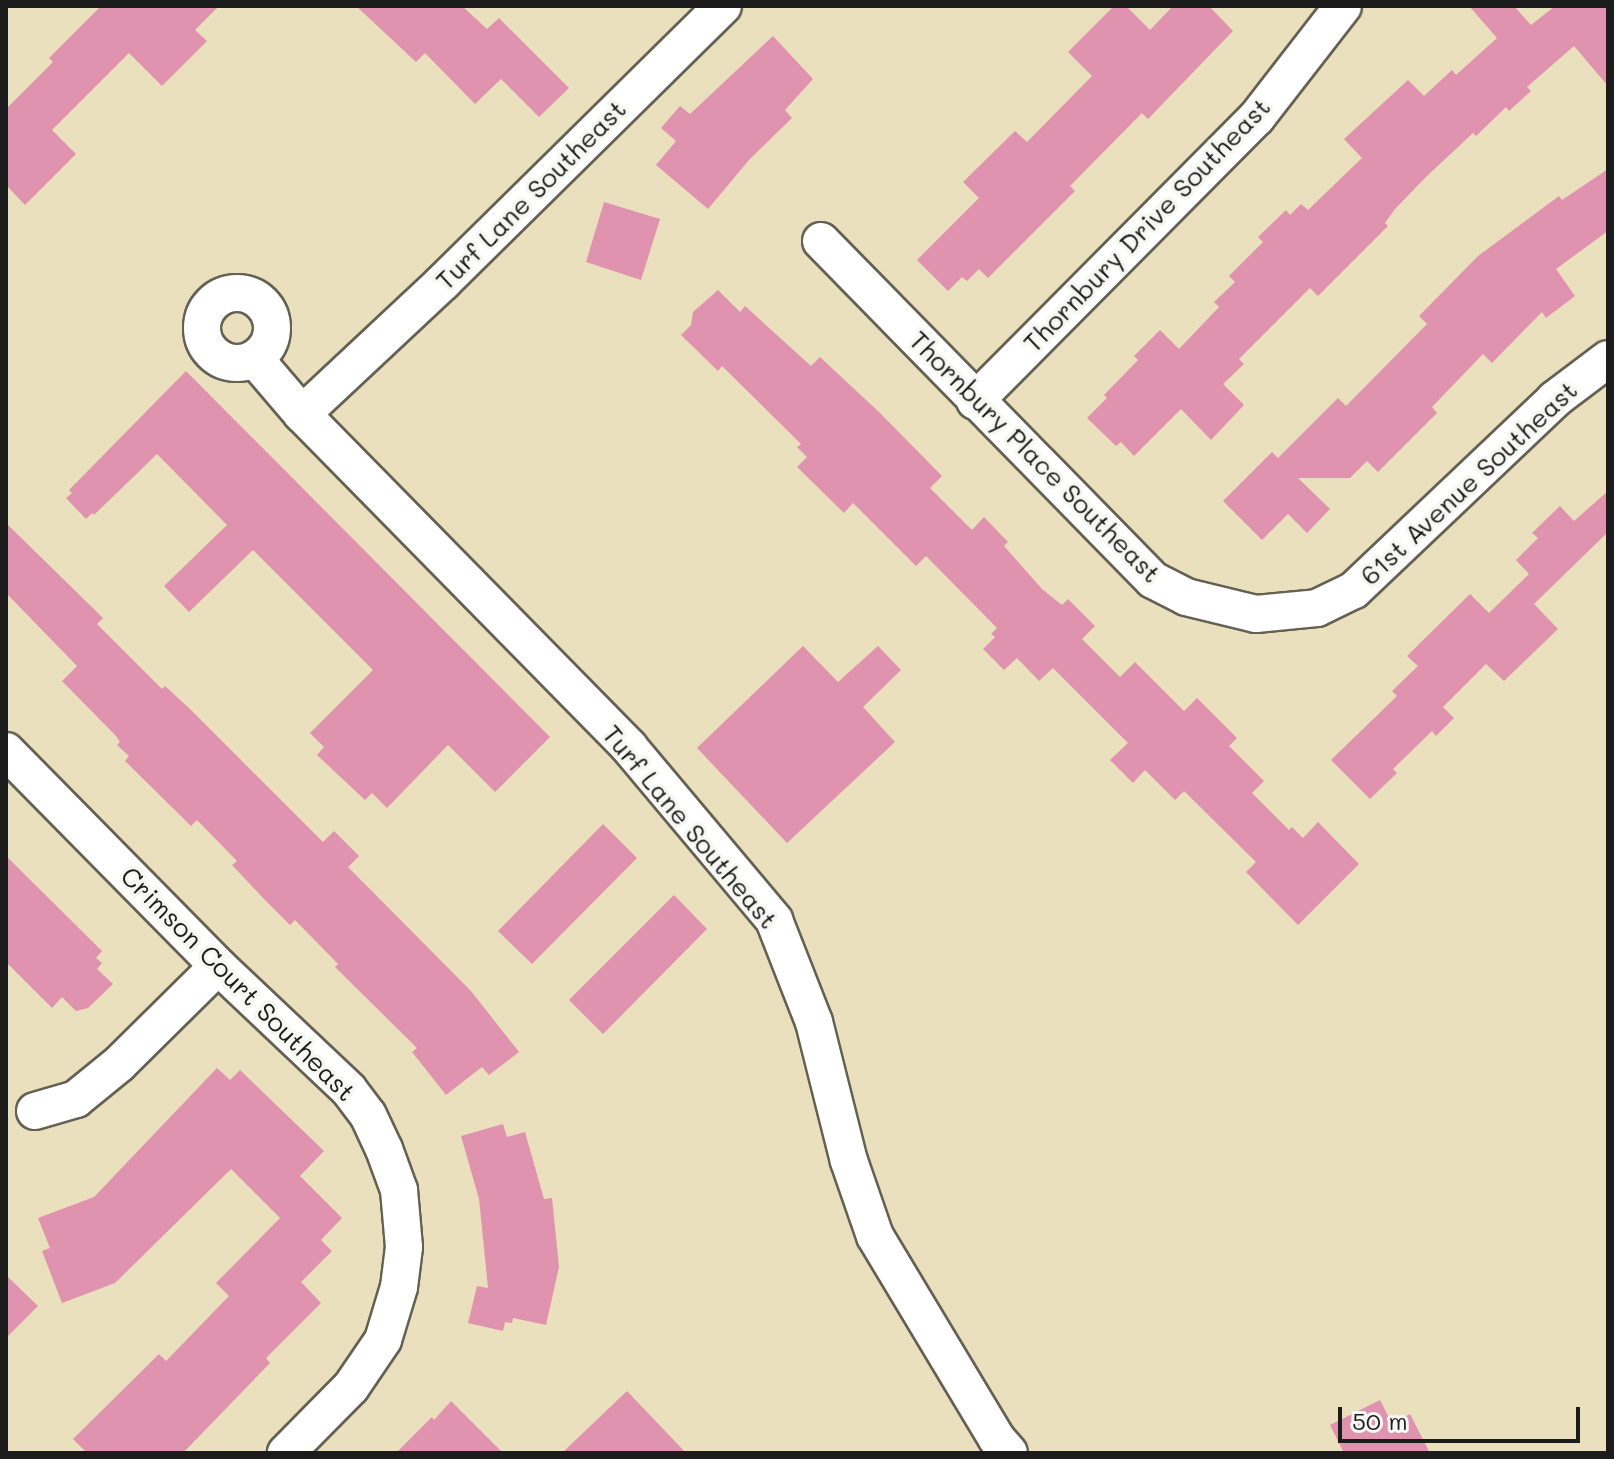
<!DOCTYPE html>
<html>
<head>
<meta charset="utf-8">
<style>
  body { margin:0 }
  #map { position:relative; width:1614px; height:1459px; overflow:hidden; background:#eae0bd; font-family:Mali,sans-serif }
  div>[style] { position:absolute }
  .building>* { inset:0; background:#e093af }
  .roads { filter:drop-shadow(2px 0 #646154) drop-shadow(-2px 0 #646154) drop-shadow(0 2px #646154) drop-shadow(0 -2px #646154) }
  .minor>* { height:36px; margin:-18px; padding:0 18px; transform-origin:18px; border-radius:18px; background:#fff }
  .minor>.ring { margin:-18px; padding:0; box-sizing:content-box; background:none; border:36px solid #fff; border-radius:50% }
  span { translate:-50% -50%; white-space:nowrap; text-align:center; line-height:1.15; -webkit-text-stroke:7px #f6f6f2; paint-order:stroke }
  .street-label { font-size:26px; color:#1c1c1c }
  .frame { position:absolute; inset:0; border:8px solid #1c1c1c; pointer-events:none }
  .scale { position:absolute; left:1338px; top:1407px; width:242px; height:36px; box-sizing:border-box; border:4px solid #1c1c1c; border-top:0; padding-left:10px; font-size:24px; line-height:28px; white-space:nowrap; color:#1c1c1c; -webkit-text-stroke:6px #f6f6f2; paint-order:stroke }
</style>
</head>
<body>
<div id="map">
  <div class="building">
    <div style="clip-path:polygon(101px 6px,219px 6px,195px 30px,207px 41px,162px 86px,129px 53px,52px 130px,76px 154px,25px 205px,6px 185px,6px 109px,53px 62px,49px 58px)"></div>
    <div style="clip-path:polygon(356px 6px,462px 6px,487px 29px,499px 18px,569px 88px,539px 117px,501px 79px,475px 104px,425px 53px,416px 62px)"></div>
    <div style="clip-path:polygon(1114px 6px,1126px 6px,1150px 30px,1173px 6px,1209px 6px,1233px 31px,1148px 119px,1142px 113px,1070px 186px,1075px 191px,988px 278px,979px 269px,967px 281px,962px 277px,948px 291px,917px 260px,979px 198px,963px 182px,1015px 131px,1027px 142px,1092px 76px,1068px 52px)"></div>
    <div style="clip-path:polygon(1469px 6px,1514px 6px,1531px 25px,1555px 6px,1608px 6px,1608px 86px,1574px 46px,1527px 87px,1531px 91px,1509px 111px,1506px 107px,1476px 136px,1473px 133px,1427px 176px,1395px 209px,1385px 223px,1388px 226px,1318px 296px,1310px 288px,1239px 359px,1244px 364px,1223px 384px,1244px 405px,1211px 440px,1181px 409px,1134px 456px,1121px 442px,1116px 446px,1087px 418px,1107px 398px,1104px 395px,1138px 360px,1134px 356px,1160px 330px,1179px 349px,1219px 307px,1214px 302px,1235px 282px,1229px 276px,1263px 242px,1258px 237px,1286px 210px,1290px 215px,1301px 204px,1308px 210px,1362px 158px,1344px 139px,1408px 80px,1424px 96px,1452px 70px,1456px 75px,1497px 38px)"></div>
    <div style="clip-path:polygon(773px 36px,813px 79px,785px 110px,792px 118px,749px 160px,708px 209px,656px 165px,676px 141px,661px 128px,680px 106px,690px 114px)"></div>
    <div style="clip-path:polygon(1608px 169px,1608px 231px,1556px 269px,1575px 296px,1546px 318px,1542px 312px,1492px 363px,1483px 354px,1432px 407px,1437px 413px,1378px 472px,1367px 461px,1350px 478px,1298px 478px,1330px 509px,1307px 533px,1288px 514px,1262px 540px,1223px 501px,1272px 452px,1278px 458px,1338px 398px,1346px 406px,1427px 324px,1419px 316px,1478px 256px,1559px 196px,1562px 200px)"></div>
    <div style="clip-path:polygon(604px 202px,660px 219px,641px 280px,586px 262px)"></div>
    <div style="clip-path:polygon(718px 290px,740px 312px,745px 306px,811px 366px,820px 357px,880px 413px,942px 476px,930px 488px,972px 530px,984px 517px,1008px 542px,1004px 546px,1042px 589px,1062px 605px,1068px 599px,1095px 626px,1082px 639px,1120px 677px,1135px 662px,1184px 711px,1197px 698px,1237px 738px,1229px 746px,1264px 781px,1252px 793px,1289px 830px,1292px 827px,1303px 838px,1318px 822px,1359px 864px,1298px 925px,1246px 872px,1256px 862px,1184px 791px,1175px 800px,1145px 770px,1133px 783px,1110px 760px,1128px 743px,1053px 668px,1039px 681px,1017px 658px,1004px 670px,983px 649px,995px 637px,991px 634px,997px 628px,926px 556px,916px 566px,853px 503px,844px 513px,797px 467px,807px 457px,797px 447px,801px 444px,722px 366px,718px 371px,681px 335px,691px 325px,693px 312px)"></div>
    <div style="clip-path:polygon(186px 371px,550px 737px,495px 792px,448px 745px,387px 808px,372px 793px,365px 800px,317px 755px,324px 747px,310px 733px,373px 670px,253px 550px,189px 612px,164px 586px,227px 525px,157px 454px,94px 515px,92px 513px,86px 519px,66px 498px,72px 493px,69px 490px)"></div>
    <div style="clip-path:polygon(1608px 491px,1608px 532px,1534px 604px,1558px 629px,1504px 681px,1486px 664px,1443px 707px,1454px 718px,1436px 736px,1432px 731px,1393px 769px,1397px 773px,1370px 799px,1331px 760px,1397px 696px,1392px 691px,1418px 666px,1407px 656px,1470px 594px,1489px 613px,1529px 574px,1516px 560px,1538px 538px,1532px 533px,1560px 506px,1574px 521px)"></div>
    <div style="clip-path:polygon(6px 523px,103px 618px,97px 624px,162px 689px,165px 686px,190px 709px,323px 842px,334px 831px,359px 856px,348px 867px,471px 991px,519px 1052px,489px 1075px,482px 1067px,446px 1095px,412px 1052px,417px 1048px,335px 967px,338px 964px,295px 920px,290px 925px,265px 900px,232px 865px,237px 861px,197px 820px,191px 826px,125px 761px,129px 756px,117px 745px,120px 742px,116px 736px,62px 681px,77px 666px,6px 593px)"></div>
    <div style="clip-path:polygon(803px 646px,838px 682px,878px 646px,901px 670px,863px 707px,895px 742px,787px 843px,697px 748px)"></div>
    <div style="clip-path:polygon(603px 824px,637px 858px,532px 964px,498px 931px)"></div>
    <div style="clip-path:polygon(6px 856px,102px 951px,96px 958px,102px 963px,97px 969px,113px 984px,88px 1008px,76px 1011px,62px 997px,52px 1008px,6px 962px)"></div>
    <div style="clip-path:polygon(674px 895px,707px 929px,603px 1034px,569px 1000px)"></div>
    <div style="clip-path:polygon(217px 1068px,230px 1080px,240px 1070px,324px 1151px,300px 1176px,342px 1218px,321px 1240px,332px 1251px,301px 1282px,321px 1303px,266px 1358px,270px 1363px,183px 1453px,87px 1453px,73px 1439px,159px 1354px,166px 1361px,229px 1296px,216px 1283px,280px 1218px,231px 1169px,115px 1283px,62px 1303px,42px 1251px,50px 1248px,38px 1218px,94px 1197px)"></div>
    <div style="clip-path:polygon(503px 1124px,507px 1137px,525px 1132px,544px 1199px,552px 1198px,559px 1267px,546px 1325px,513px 1318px,512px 1323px,505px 1322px,503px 1331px,468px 1323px,477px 1286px,488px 1288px,479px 1199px,461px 1136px)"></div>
    <div style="clip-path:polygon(6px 1275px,38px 1306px,6px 1338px)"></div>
    <div style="clip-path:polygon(627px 1391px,686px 1453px,562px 1453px)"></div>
    <div style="clip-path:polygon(1380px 1400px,1392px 1424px,1410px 1414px,1430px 1453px,1344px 1453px,1330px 1425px)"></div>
    <div style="clip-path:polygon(451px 1401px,503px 1453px,396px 1453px,432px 1417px,434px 1420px)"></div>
  </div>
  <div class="roads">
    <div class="minor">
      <div style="left:821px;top:241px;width:474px;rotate:45.6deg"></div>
      <div style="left:1153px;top:580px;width:37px;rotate:27deg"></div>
      <div style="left:1186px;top:597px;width:72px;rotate:13.7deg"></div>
      <div style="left:1256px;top:614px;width:61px;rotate:-5.6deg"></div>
      <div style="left:1317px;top:608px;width:41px;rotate:-25.9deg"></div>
      <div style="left:1354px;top:590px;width:277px;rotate:-43.5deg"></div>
      <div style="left:1555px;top:399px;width:66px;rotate:-37deg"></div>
      <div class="ring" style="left:202px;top:293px;width:34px;height:34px"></div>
      <div style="left:255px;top:359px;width:72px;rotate:49.5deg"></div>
      <div style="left:302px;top:414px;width:467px;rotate:45.5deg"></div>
      <div style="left:629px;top:747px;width:226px;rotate:50deg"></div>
      <div style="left:774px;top:920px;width:110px;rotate:68.6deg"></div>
      <div style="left:814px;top:1022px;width:143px;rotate:75.9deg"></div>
      <div style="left:849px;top:1161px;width:79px;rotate:70.9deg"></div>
      <div style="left:875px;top:1236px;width:237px;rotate:59deg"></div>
      <div style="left:997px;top:1439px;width:18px;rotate:49deg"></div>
      <div style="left:975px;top:401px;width:400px;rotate:-45.2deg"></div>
      <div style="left:1257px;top:117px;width:140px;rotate:-52.2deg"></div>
      <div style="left:302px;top:414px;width:193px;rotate:-43.1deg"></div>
      <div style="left:443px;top:282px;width:393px;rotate:-44.6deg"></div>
      <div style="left:6px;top:751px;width:302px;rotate:45.4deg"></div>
      <div style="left:218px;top:966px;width:180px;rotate:43.4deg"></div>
      <div style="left:349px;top:1090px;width:31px;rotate:53deg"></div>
      <div style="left:368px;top:1115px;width:38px;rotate:65deg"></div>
      <div style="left:384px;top:1149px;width:44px;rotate:69.9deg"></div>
      <div style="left:399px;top:1190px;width:57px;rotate:85deg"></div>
      <div style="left:404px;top:1247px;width:40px;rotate:97.1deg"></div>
      <div style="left:399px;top:1287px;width:55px;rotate:106.8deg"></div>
      <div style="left:383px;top:1340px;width:57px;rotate:124.2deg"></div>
      <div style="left:351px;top:1387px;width:93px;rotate:134.6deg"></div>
      <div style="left:35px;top:1111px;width:43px;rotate:-16.3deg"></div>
      <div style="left:76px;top:1099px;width:55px;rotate:-39.1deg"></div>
      <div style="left:119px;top:1064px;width:139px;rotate:-44.7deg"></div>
    </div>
  </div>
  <div class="street-label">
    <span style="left:531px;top:195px;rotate:-45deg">Turf Lane Southeast</span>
    <span style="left:1147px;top:225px;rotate:-46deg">Thornbury Drive Southeast</span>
    <span style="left:1035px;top:457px;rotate:45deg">Thornbury Place Southeast</span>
    <span style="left:1469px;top:483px;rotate:-43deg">61st Avenue Southeast</span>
    <span style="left:690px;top:827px;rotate:50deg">Turf Lane Southeast</span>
    <span style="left:238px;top:984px;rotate:45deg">Crimson Court Southeast</span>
  </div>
  <div class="frame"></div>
  <div class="scale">50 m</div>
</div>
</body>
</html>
